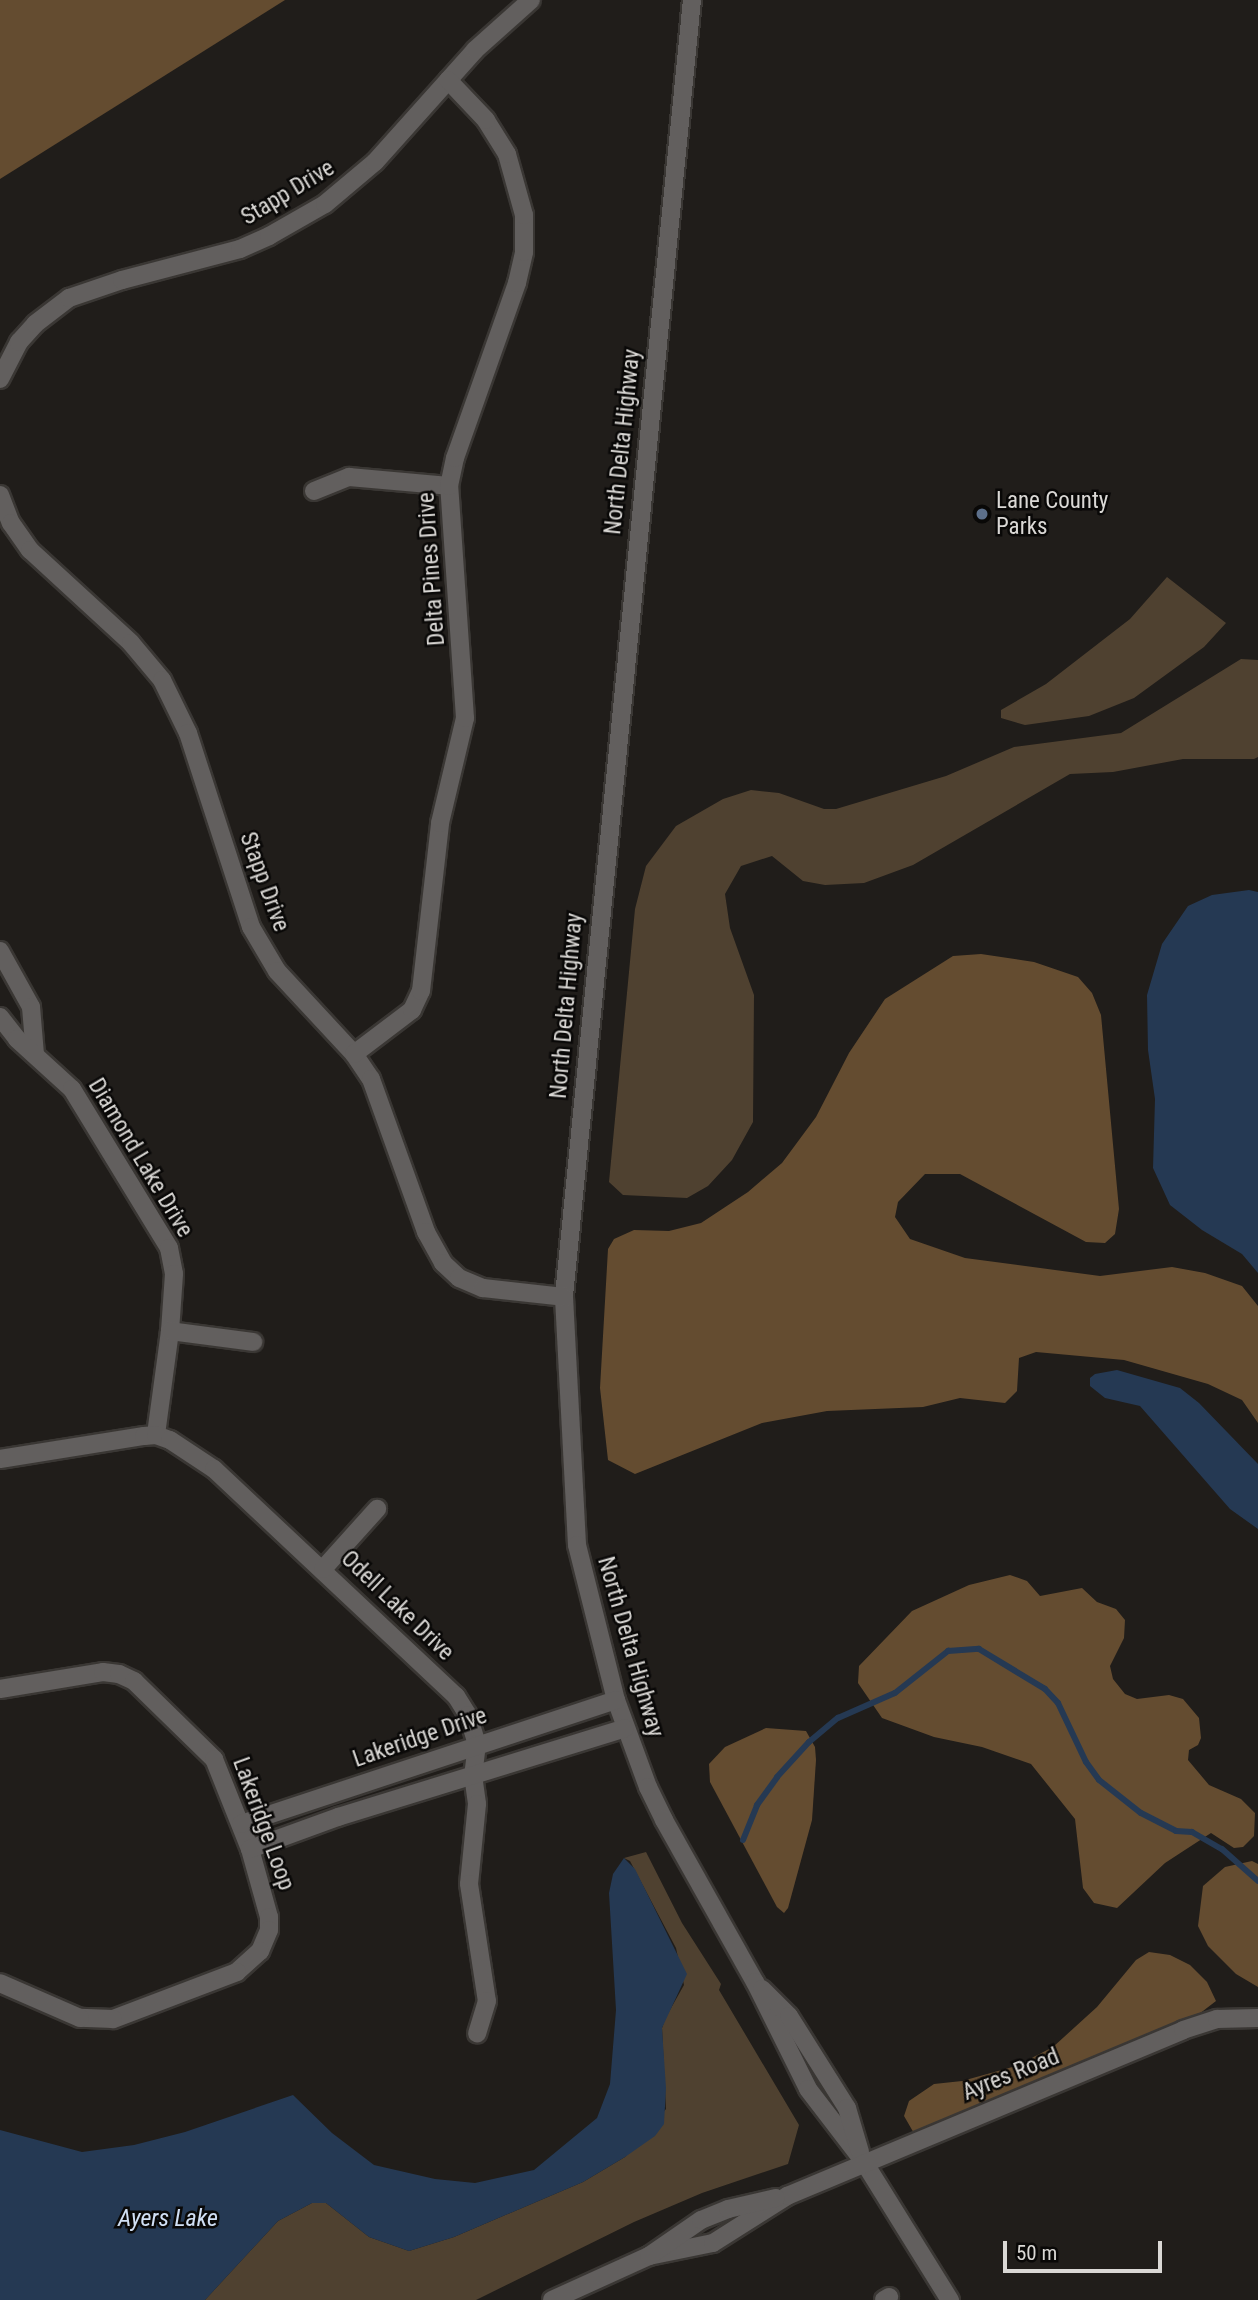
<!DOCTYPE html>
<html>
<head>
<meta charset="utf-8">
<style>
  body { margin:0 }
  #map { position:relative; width:1258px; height:2300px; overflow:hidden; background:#201d1a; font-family:"Roboto Condensed",sans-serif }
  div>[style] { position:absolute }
  .green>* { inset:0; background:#4f4130 }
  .forest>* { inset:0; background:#644c30 }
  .water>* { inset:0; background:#253953 }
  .stream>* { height:6px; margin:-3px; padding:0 3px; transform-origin:3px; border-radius:3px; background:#253953 }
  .roads { filter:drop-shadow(2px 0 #3a3734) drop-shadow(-2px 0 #3a3734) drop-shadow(0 2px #3a3734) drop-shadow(0 -2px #3a3734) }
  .minor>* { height:18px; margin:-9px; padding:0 9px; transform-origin:9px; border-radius:9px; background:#625f5e }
  .dots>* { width:19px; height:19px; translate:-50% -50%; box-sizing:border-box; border:4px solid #090807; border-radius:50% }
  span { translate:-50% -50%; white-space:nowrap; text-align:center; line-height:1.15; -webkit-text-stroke:5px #090807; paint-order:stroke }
  .street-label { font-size:23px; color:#dad8d5 }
  .poi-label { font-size:23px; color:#dad8d5 }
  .left { translate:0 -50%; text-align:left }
  .water-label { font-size:24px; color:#d1e0f5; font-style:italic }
  .scale { position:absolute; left:1003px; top:2241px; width:159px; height:32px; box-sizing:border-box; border:4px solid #dad8d5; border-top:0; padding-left:9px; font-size:21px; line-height:24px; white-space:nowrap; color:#dad8d5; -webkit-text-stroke:5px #090807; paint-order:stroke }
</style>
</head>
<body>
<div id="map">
  <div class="green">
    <div style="clip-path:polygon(1167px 577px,1226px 623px,1204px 647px,1134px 698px,1089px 716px,1025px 725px,1001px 718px,1001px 710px,1046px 684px,1130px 619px)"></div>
    <div style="clip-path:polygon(1241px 659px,1258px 660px,1258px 757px,1254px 759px,1183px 759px,1113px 772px,1070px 774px,913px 865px,864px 883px,825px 885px,803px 881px,772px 856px,741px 866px,725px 894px,730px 928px,754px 995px,753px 1122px,732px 1160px,708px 1186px,687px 1198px,623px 1195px,609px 1182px,635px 909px,646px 866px,676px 826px,723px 799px,751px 790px,779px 793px,824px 809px,836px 809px,946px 776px,1014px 747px,1121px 733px)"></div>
    <div style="clip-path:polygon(646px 1852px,682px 1923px,721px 1984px,719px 1990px,799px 2125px,788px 2164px,702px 2193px,634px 2222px,476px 2300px,205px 2300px,278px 2221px,312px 2203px,326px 2203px,369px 2237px,409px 2251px,454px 2237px,583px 2182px,625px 2157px,666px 2109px,662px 2028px,666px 2017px,684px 1985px,676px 1948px,630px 1861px,624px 1858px)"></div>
  </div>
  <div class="forest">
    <div style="clip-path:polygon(0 0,285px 0,0 179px)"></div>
    <div style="clip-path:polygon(981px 954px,1034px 962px,1078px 977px,1092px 993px,1101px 1015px,1119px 1209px,1115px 1234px,1105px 1243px,1086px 1242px,960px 1174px,925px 1174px,898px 1202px,895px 1217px,910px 1239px,965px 1258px,1100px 1276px,1172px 1267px,1205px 1273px,1242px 1286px,1258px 1306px,1258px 1423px,1242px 1400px,1208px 1384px,1124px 1360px,1036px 1352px,1019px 1358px,1017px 1391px,1005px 1403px,960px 1398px,923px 1407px,827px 1411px,762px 1423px,635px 1474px,608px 1460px,600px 1388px,608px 1249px,614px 1239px,634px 1230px,669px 1231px,701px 1223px,748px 1192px,782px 1163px,816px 1117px,849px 1053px,885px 999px,953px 956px)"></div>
    <div style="clip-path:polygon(1010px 1575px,1027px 1581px,1040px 1596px,1082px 1588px,1097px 1602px,1116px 1609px,1125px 1620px,1124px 1638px,1110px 1666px,1113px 1679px,1125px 1694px,1137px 1699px,1169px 1695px,1183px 1699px,1199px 1718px,1201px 1738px,1198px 1745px,1189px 1750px,1188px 1760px,1209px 1785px,1241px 1799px,1255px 1813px,1254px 1836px,1243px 1847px,1234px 1848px,1211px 1833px,1165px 1863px,1117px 1908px,1094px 1903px,1083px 1888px,1075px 1819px,1031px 1764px,982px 1747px,934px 1737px,882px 1718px,858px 1683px,859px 1666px,912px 1611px,969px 1585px)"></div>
    <div style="clip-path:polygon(766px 1728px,806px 1731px,815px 1747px,816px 1760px,812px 1820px,788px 1908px,784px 1913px,777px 1907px,710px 1782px,709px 1764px,725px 1747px)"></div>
    <div style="clip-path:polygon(1252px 1861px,1258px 1864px,1258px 1987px,1236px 1974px,1208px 1946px,1198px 1926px,1203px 1886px,1225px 1867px)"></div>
    <div style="clip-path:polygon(1149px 1952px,1170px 1955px,1190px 1965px,1207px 1982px,1216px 2001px,1190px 2021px,915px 2135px,904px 2116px,909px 2101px,934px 2084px,962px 2081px,1016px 2066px,1053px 2047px,1097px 2007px,1136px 1960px)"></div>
  </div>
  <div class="water">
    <div style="clip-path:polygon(1249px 890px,1258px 892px,1258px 1273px,1242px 1254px,1202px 1230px,1170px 1205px,1153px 1168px,1155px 1099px,1148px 1050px,1147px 995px,1162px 944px,1188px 906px,1212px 895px)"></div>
    <div style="clip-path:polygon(1117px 1370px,1180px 1388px,1199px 1403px,1258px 1464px,1258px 1529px,1230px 1509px,1140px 1406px,1105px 1398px,1090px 1386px,1090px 1378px,1095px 1374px)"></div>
    <div style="clip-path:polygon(624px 1858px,635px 1869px,687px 1974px,662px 2028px,666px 2088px,664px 2124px,655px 2136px,625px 2157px,583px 2182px,454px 2237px,409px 2251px,369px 2237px,326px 2203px,312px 2203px,278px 2221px,205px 2300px,0 2300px,0 2130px,82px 2152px,134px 2145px,185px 2132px,293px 2095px,332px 2133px,374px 2165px,435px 2179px,475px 2183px,534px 2170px,597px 2118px,610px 2084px,616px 2010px,609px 1893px,613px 1874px)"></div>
  </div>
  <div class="stream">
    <div style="left:743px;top:1840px;width:38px;rotate:-68deg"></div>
    <div style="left:757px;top:1805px;width:34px;rotate:-54deg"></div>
    <div style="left:777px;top:1777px;width:47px;rotate:-47.6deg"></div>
    <div style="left:809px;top:1742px;width:38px;rotate:-40deg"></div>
    <div style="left:838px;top:1718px;width:62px;rotate:-23.7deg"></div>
    <div style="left:895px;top:1693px;width:68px;rotate:-38.4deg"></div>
    <div style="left:948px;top:1651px;width:31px;rotate:-4deg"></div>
    <div style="left:979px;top:1649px;width:77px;rotate:31.2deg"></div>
    <div style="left:1045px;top:1689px;width:19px;rotate:47deg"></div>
    <div style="left:1058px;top:1703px;width:65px;rotate:64.6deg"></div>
    <div style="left:1086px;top:1762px;width:22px;rotate:54deg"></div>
    <div style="left:1099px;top:1780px;width:53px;rotate:38.2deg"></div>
    <div style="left:1141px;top:1813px;width:39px;rotate:27deg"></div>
    <div style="left:1176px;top:1831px;width:16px;rotate:4deg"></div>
    <div style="left:1192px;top:1832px;width:34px;rotate:30deg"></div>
    <div style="left:1222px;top:1849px;width:48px;rotate:41.6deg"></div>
  </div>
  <div class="roads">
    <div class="minor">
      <div style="left:692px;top:0;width:1303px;rotate:95.64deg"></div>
      <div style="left:564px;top:1297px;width:248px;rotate:87deg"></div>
      <div style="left:577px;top:1545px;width:160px;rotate:75.9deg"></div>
      <div style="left:616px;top:1700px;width:93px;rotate:69.8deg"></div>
      <div style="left:648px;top:1787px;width:37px;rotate:64deg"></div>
      <div style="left:664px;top:1820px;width:186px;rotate:60.7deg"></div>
      <div style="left:755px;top:1982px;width:119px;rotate:63.6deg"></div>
      <div style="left:808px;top:2089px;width:92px;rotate:52.5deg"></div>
      <div style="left:864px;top:2162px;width:163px;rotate:58.1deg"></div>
      <div style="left:0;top:379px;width:42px;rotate:-62.8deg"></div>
      <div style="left:19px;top:342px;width:24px;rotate:-48deg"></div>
      <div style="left:35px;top:324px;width:43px;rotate:-37.4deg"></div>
      <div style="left:69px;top:298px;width:56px;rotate:-18.8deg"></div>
      <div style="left:122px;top:280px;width:122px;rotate:-14.7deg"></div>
      <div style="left:240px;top:249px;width:32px;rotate:-24deg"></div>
      <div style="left:269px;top:236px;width:64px;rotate:-29.7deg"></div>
      <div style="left:325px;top:204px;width:65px;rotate:-40deg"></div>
      <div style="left:375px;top:162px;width:150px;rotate:-48.2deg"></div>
      <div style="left:475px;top:50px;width:75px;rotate:-41.8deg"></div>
      <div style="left:314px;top:491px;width:38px;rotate:-22deg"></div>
      <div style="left:349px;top:477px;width:100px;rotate:5.1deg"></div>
      <div style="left:0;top:495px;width:30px;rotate:69deg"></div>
      <div style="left:11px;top:523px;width:33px;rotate:55deg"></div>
      <div style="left:30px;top:550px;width:137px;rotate:42.6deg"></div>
      <div style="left:131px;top:643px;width:48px;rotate:50deg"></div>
      <div style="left:162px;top:680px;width:59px;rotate:63.9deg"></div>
      <div style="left:188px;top:733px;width:204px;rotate:72deg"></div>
      <div style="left:251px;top:927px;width:51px;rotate:59.4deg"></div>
      <div style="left:277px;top:971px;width:113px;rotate:47.1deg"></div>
      <div style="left:354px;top:1054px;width:30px;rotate:56deg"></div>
      <div style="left:371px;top:1079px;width:163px;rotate:70.2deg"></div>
      <div style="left:426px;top:1232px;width:35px;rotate:61deg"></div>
      <div style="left:443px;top:1263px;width:22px;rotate:43deg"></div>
      <div style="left:459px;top:1278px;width:26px;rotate:23deg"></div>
      <div style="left:483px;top:1288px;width:81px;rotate:6.3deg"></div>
      <div style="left:0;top:951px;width:64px;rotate:61deg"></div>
      <div style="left:31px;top:1007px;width:48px;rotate:85.2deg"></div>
      <div style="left:0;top:1017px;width:28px;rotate:52deg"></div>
      <div style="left:17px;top:1039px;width:74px;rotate:42.3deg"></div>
      <div style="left:72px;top:1089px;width:186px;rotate:58.6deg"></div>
      <div style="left:169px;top:1248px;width:26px;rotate:79deg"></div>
      <div style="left:174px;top:1274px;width:57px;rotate:94deg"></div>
      <div style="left:170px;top:1331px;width:105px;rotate:97.7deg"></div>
      <div style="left:354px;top:1054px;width:73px;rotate:-37.2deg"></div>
      <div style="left:412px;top:1010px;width:21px;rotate:-65deg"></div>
      <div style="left:421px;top:991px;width:169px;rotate:-83.5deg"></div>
      <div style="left:440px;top:823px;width:108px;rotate:-76.6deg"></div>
      <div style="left:465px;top:718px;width:233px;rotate:-93.9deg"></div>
      <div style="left:449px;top:486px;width:29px;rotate:-78deg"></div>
      <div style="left:455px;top:458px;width:186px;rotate:-70.5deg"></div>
      <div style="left:517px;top:283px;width:32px;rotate:-77deg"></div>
      <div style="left:524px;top:252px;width:37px;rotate:-90deg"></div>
      <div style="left:524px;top:215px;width:63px;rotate:-105.6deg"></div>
      <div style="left:507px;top:154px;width:40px;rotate:-122deg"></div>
      <div style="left:486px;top:120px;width:55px;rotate:-133.5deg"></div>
      <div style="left:170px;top:1331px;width:84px;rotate:7.5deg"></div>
      <div style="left:0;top:1459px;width:146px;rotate:-9.1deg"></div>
      <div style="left:144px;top:1436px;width:12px;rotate:-5deg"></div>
      <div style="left:156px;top:1435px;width:15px;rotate:20deg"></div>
      <div style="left:170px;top:1440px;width:53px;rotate:33.4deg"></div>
      <div style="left:214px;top:1469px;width:332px;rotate:43.2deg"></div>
      <div style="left:456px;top:1696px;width:22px;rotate:58deg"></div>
      <div style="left:468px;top:1715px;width:30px;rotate:73deg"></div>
      <div style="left:477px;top:1744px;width:31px;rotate:97deg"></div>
      <div style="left:473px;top:1775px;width:29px;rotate:82deg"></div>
      <div style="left:477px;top:1804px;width:80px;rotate:95.7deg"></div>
      <div style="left:469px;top:1884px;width:118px;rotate:81.3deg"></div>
      <div style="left:487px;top:2001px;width:34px;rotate:107deg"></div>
      <div style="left:323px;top:1569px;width:81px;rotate:-48deg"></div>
      <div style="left:0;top:1689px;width:104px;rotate:-9.4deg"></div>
      <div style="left:103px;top:1672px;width:16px;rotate:7deg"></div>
      <div style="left:119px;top:1674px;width:17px;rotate:25deg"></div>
      <div style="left:134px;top:1681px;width:112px;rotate:44.3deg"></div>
      <div style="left:214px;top:1759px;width:97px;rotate:68.2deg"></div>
      <div style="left:250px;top:1849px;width:71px;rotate:74.4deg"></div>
      <div style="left:269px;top:1917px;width:13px;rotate:90deg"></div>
      <div style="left:269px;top:1930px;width:23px;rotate:113deg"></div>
      <div style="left:260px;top:1951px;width:31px;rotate:138deg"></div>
      <div style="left:237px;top:1972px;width:133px;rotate:159.2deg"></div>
      <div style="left:113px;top:2019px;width:33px;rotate:-178deg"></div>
      <div style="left:80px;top:2018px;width:87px;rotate:-156.4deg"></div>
      <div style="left:241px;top:1824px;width:395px;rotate:-18.3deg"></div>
      <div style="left:250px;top:1849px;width:94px;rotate:-20deg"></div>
      <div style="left:338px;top:1817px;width:300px;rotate:-17.2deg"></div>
      <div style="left:762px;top:1989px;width:38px;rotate:45deg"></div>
      <div style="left:789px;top:2016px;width:109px;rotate:57.8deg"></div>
      <div style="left:847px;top:2108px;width:46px;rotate:73.5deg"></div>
      <div style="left:649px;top:2256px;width:65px;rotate:-11.5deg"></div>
      <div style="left:713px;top:2243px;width:88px;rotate:-32.4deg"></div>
      <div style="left:787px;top:2196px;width:429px;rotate:-22.7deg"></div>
      <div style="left:1183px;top:2030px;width:36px;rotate:-18deg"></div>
      <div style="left:1217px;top:2019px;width:41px;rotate:-1.4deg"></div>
      <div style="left:552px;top:2300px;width:107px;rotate:-24.4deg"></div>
      <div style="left:649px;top:2256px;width:63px;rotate:-34.7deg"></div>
      <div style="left:701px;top:2220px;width:29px;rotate:-22deg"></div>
      <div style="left:728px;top:2209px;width:49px;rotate:-12.9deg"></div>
      <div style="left:884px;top:2300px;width:6px;rotate:-31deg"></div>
    </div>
  </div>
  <div class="dots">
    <div style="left:982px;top:514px;background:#5c6f8a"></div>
  </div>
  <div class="street-label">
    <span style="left:288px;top:193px;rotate:-31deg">Stapp Drive</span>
    <span style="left:623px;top:442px;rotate:-84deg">North Delta Highway</span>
    <span style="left:432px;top:569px;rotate:-94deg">Delta Pines Drive</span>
    <span style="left:264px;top:882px;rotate:70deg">Stapp Drive</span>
    <span style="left:567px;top:1006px;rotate:-85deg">North Delta Highway</span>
    <span style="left:140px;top:1158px;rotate:59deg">Diamond Lake Drive</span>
    <span style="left:397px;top:1606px;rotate:44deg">Odell Lake Drive</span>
    <span style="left:630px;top:1647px;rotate:74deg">North Delta Highway</span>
    <span style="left:420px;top:1738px;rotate:-19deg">Lakeridge Drive</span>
    <span style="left:263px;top:1824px;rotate:70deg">Lakeridge Loop</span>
    <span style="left:1011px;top:2075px;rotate:-22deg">Ayres Road</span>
  </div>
  <div class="poi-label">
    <span class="left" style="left:996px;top:514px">Lane County<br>Parks</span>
  </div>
  <div class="water-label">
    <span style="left:168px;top:2219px">Ayers Lake</span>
  </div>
  <div class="scale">50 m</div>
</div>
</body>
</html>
